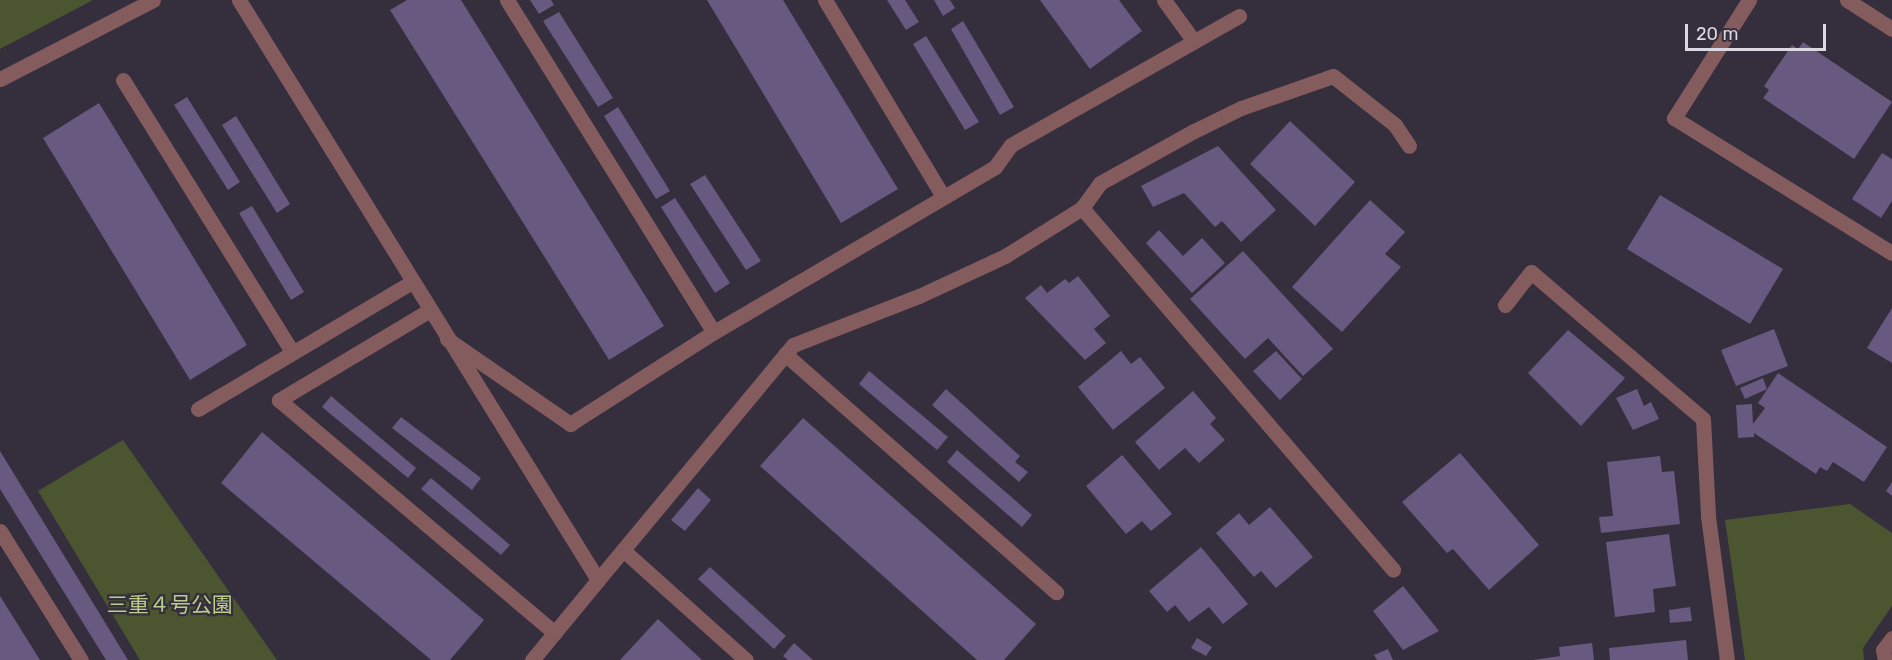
<!DOCTYPE html>
<html>
<head>
<meta charset="utf-8">
<style>
  body { margin:0 }
  #map { position:relative; width:1892px; height:660px; overflow:hidden; background:#342e3d; font-family:Rubik,"Noto Sans JP",sans-serif }
  div>[style] { position:absolute }
  .green>* { inset:0; background:#4b5631 }
  .building>* { inset:0; background:#675980 }
  .street>* { height:15px; margin:-7.5px; padding:0 7.5px; transform-origin:7.5px; border-radius:7.5px; background:#855c5e }
  span { translate:-50% -50%; white-space:nowrap; text-align:center; line-height:1.15; -webkit-text-stroke:4.5px #342e3d; paint-order:stroke }
  .park-label { font-size:21px; color:#b9ce8a }
  .scale { position:absolute; left:1685px; top:24px; width:141px; height:27px; box-sizing:border-box; border:3px solid #dcd8e2; border-top:0; padding-left:8px; font-size:18px; line-height:21px; white-space:nowrap; color:#dcd8e2; -webkit-text-stroke:4px #342e3d; paint-order:stroke }
</style>
</head>
<body>
<div id="map">
  <div class="green">
    <div style="clip-path:polygon(0 0,93px 0,0 49px)"></div>
    <div style="clip-path:polygon(123px 440px,277px 660px,140px 660px,38px 491px)"></div>
    <div style="clip-path:polygon(1850px 504px,1892px 533px,1892px 606px,1863px 648px,1864px 660px,1745px 660px,1725px 520px)"></div>
  </div>
  <div class="building">
    <div style="clip-path:polygon(407px 0,461px 0,664px 326px,609px 360px,390px 10px)"></div>
    <div style="clip-path:polygon(530px 0,551px 0,554px 5px,539px 14px)"></div>
    <div style="clip-path:polygon(707px 0,783px 0,898px 189px,841px 223px)"></div>
    <div style="clip-path:polygon(887px 0,905px 0,919px 22px,906px 30px)"></div>
    <div style="clip-path:polygon(934px 0,950px 0,955px 8px,943px 16px)"></div>
    <div style="clip-path:polygon(1040px 0,1119px 0,1142px 31px,1090px 69px)"></div>
    <div style="clip-path:polygon(559px 12px,613px 98px,598px 107px,543px 21px)"></div>
    <div style="clip-path:polygon(963px 21px,1014px 107px,1000px 115px,951px 29px)"></div>
    <div style="clip-path:polygon(926px 36px,979px 122px,965px 130px,913px 44px)"></div>
    <div style="clip-path:polygon(1803px 42px,1892px 102px,1854px 159px,1763px 98px,1769px 90px,1764px 86px,1792px 45px,1798px 49px)"></div>
    <div style="clip-path:polygon(187px 97px,240px 182px,228px 190px,174px 105px)"></div>
    <div style="clip-path:polygon(99px 103px,247px 345px,190px 380px,43px 138px)"></div>
    <div style="clip-path:polygon(618px 107px,670px 191px,656px 199px,604px 116px)"></div>
    <div style="clip-path:polygon(236px 116px,290px 204px,277px 213px,222px 125px)"></div>
    <div style="clip-path:polygon(1290px 121px,1355px 182px,1315px 226px,1250px 164px)"></div>
    <div style="clip-path:polygon(1218px 146px,1276px 210px,1241px 242px,1222px 221px,1215px 227px,1184px 193px,1153px 207px,1141px 186px)"></div>
    <div style="clip-path:polygon(1882px 153px,1892px 159px,1892px 201px,1881px 218px,1852px 199px)"></div>
    <div style="clip-path:polygon(705px 175px,761px 261px,746px 270px,690px 184px)"></div>
    <div style="clip-path:polygon(1660px 195px,1783px 269px,1750px 324px,1627px 249px)"></div>
    <div style="clip-path:polygon(675px 198px,730px 283px,715px 293px,661px 207px)"></div>
    <div style="clip-path:polygon(1370px 200px,1405px 232px,1385px 254px,1401px 267px,1342px 332px,1292px 287px)"></div>
    <div style="clip-path:polygon(252px 206px,304px 292px,291px 300px,239px 213px)"></div>
    <div style="clip-path:polygon(1159px 230px,1183px 256px,1202px 238px,1225px 263px,1192px 293px,1146px 243px)"></div>
    <div style="clip-path:polygon(1243px 251px,1333px 349px,1303px 376px,1268px 338px,1245px 359px,1190px 299px)"></div>
    <div style="clip-path:polygon(1078px 276px,1110px 316px,1094px 329px,1106px 343px,1085px 360px,1025px 298px,1041px 285px,1047px 293px,1065px 279px,1069px 283px)"></div>
    <div style="clip-path:polygon(1892px 308px,1892px 363px,1867px 348px)"></div>
    <div style="clip-path:polygon(1774px 329px,1788px 366px,1736px 386px,1721px 350px)"></div>
    <div style="clip-path:polygon(1568px 330px,1625px 378px,1581px 426px,1528px 373px)"></div>
    <div style="clip-path:polygon(1121px 351px,1131px 364px,1140px 357px,1165px 388px,1113px 430px,1078px 387px)"></div>
    <div style="clip-path:polygon(1276px 351px,1302px 379px,1280px 400px,1253px 371px)"></div>
    <div style="clip-path:polygon(869px 371px,948px 437px,937px 450px,859px 384px)"></div>
    <div style="clip-path:polygon(1778px 373px,1887px 447px,1864px 482px,1833px 462px,1827px 471px,1820px 467px,1816px 474px,1754px 433px,1754px 437px,1738px 438px,1736px 405px,1752px 404px,1753px 424px,1765px 408px,1758px 403px)"></div>
    <div style="clip-path:polygon(1763px 378px,1767px 389px,1745px 399px,1740px 388px)"></div>
    <div style="clip-path:polygon(946px 389px,1020px 456px,1015px 462px,1028px 472px,1019px 482px,932px 405px)"></div>
    <div style="clip-path:polygon(1637px 389px,1644px 406px,1651px 402px,1659px 419px,1633px 430px,1616px 398px)"></div>
    <div style="clip-path:polygon(1193px 391px,1216px 418px,1210px 424px,1225px 440px,1199px 463px,1185px 448px,1159px 470px,1135px 442px)"></div>
    <div style="clip-path:polygon(331px 396px,416px 468px,408px 478px,322px 407px)"></div>
    <div style="clip-path:polygon(401px 417px,481px 478px,472px 490px,392px 428px)"></div>
    <div style="clip-path:polygon(803px 418px,1036px 624px,1004px 660px,977px 660px,760px 466px)"></div>
    <div style="clip-path:polygon(262px 432px,484px 620px,450px 660px,431px 660px,221px 483px)"></div>
    <div style="clip-path:polygon(957px 450px,1032px 515px,1022px 527px,947px 462px)"></div>
    <div style="clip-path:polygon(0 451px,128px 660px,106px 660px,0 489px)"></div>
    <div style="clip-path:polygon(1460px 453px,1539px 545px,1489px 590px,1453px 549px,1447px 553px,1402px 502px)"></div>
    <div style="clip-path:polygon(1122px 455px,1172px 514px,1151px 531px,1142px 521px,1126px 534px,1086px 486px)"></div>
    <div style="clip-path:polygon(1660px 456px,1662px 472px,1674px 471px,1680px 524px,1601px 533px,1599px 517px,1613px 516px,1607px 462px)"></div>
    <div style="clip-path:polygon(431px 478px,510px 545px,501px 555px,421px 489px)"></div>
    <div style="clip-path:polygon(1892px 482px,1892px 496px,1886px 491px)"></div>
    <div style="clip-path:polygon(698px 488px,711px 500px,685px 531px,671px 520px)"></div>
    <div style="clip-path:polygon(1270px 507px,1313px 557px,1276px 588px,1261px 571px,1254px 577px,1216px 533px,1239px 513px,1249px 525px)"></div>
    <div style="clip-path:polygon(1669px 534px,1676px 586px,1653px 589px,1655px 612px,1615px 617px,1606px 542px)"></div>
    <div style="clip-path:polygon(1201px 547px,1248px 604px,1223px 624px,1209px 607px,1189px 622px,1175px 605px,1167px 612px,1149px 591px)"></div>
    <div style="clip-path:polygon(710px 567px,786px 636px,774px 649px,698px 579px)"></div>
    <div style="clip-path:polygon(1403px 586px,1439px 631px,1403px 650px,1373px 611px)"></div>
    <div style="clip-path:polygon(0 596px,40px 660px,0 660px)"></div>
    <div style="clip-path:polygon(1690px 607px,1692px 621px,1670px 623px,1669px 610px)"></div>
    <div style="clip-path:polygon(658px 619px,702px 660px,620px 660px)"></div>
    <div style="clip-path:polygon(1197px 638px,1212px 647px,1206px 656px,1191px 648px)"></div>
    <div style="clip-path:polygon(1686px 640px,1688px 660px,1610px 660px,1609px 648px)"></div>
    <div style="clip-path:polygon(794px 643px,813px 660px,788px 660px,783px 656px)"></div>
    <div style="clip-path:polygon(1592px 643px,1594px 660px,1533px 660px,1560px 656px,1559px 647px)"></div>
    <div style="clip-path:polygon(1388px 649px,1393px 660px,1377px 660px,1374px 655px)"></div>
  </div>
  <div class="street">
    <div style="left:239px;top:0;width:682px;rotate:58.24deg"></div>
    <div style="left:598px;top:580px;width:104px;rotate:129.5deg"></div>
    <div style="left:507px;top:0;width:391px;rotate:58.1deg"></div>
    <div style="left:825px;top:0;width:227px;rotate:59deg"></div>
    <div style="left:1164px;top:0;width:49px;rotate:54.1deg"></div>
    <div style="left:1749px;top:0;width:140px;rotate:122.4deg"></div>
    <div style="left:1674px;top:118px;width:256px;rotate:31.8deg"></div>
    <div style="left:1847px;top:0;width:54px;rotate:32.8deg"></div>
    <div style="left:0;top:79px;width:172px;rotate:-27.3deg"></div>
    <div style="left:123px;top:80px;width:320px;rotate:58.1deg"></div>
    <div style="left:1082px;top:208px;width:477px;rotate:49.3deg"></div>
    <div style="left:1505px;top:305px;width:42px;rotate:-51.8deg"></div>
    <div style="left:1531px;top:272px;width:226px;rotate:40.5deg"></div>
    <div style="left:1703px;top:419px;width:97px;rotate:87deg"></div>
    <div style="left:1708px;top:516px;width:145px;rotate:82.5deg"></div>
    <div style="left:430px;top:310px;width:176px;rotate:149.2deg"></div>
    <div style="left:279px;top:400px;width:361px;rotate:40.2deg"></div>
    <div style="left:447px;top:339px;width:150px;rotate:34.6deg"></div>
    <div style="left:570px;top:424px;width:171px;rotate:-32.6deg"></div>
    <div style="left:714px;top:332px;width:326px;rotate:-30.4deg"></div>
    <div style="left:995px;top:167px;width:27px;rotate:-54deg"></div>
    <div style="left:1011px;top:145px;width:262px;rotate:-29.5deg"></div>
    <div style="left:785px;top:354px;width:361px;rotate:41.3deg"></div>
    <div style="left:198px;top:409px;width:249px;rotate:-30.7deg"></div>
    <div style="left:0;top:531px;width:152px;rotate:57.9deg"></div>
    <div style="left:623px;top:550px;width:165px;rotate:41.8deg"></div>
    <div style="left:598px;top:580px;width:305px;rotate:-50.3deg"></div>
    <div style="left:793px;top:345px;width:135px;rotate:-21.3deg"></div>
    <div style="left:919px;top:296px;width:95px;rotate:-24.9deg"></div>
    <div style="left:1005px;top:256px;width:91px;rotate:-31.9deg"></div>
    <div style="left:1082px;top:208px;width:31px;rotate:-54deg"></div>
    <div style="left:1100px;top:183px;width:107px;rotate:-29deg"></div>
    <div style="left:1194px;top:131px;width:52px;rotate:-26.1deg"></div>
    <div style="left:1241px;top:108px;width:97px;rotate:-19.2deg"></div>
    <div style="left:1333px;top:76px;width:79px;rotate:38.3deg"></div>
    <div style="left:1395px;top:125px;width:25px;rotate:56deg"></div>
    <div style="left:1885px;top:660px;width:10px;rotate:-101deg"></div>
    <div style="left:1883px;top:650px;width:15px;rotate:-53deg"></div>
  </div>
  <div class="park-label">
    <span style="left:170px;top:605px">三重４号公園</span>
  </div>
  <div class="scale">20 m</div>
</div>
</body>
</html>
